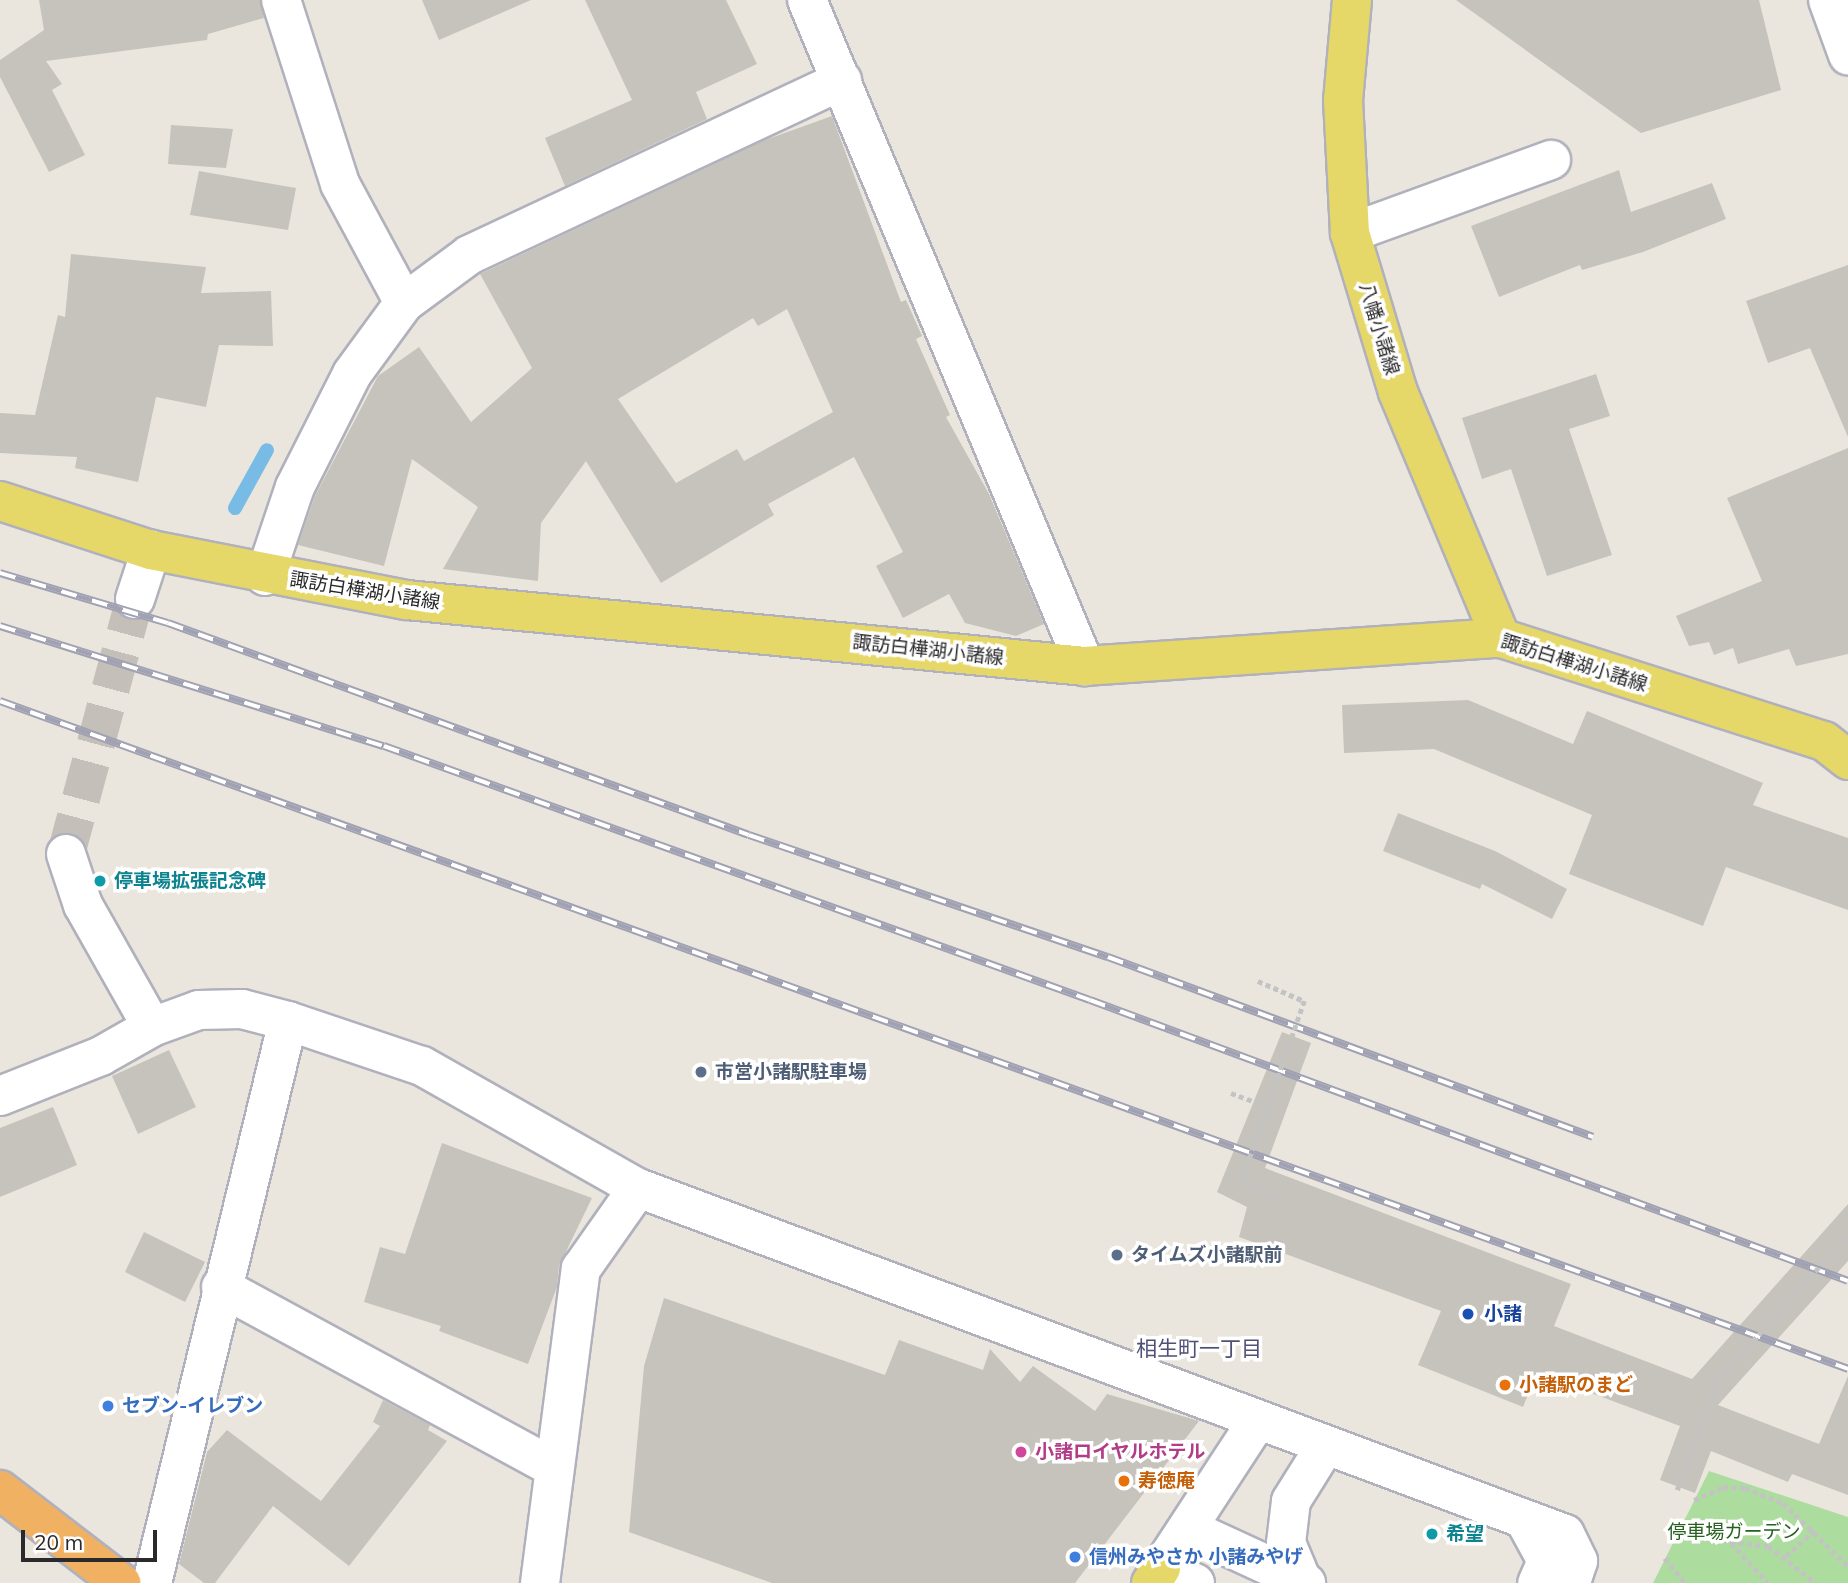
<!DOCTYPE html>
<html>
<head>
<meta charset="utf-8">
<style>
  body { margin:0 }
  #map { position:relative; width:1848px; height:1583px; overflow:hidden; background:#ebe6dd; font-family:Mulish,"Noto Sans JP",sans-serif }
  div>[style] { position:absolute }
  .green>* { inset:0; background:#acdd9e }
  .stream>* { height:14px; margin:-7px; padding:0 7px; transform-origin:7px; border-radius:7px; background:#78bbe5 }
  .building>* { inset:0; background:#c6c3bc }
  .minor-tunnel>* { height:38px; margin-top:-19px; transform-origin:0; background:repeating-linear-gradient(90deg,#c4c0b9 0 38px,transparent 0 57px) }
  .path>* { height:4.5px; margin-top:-2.25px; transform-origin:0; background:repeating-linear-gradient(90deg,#c3c3c3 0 5px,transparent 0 8.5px) }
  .roads { filter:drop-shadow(2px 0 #b0b1bc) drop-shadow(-2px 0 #b0b1bc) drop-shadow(0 2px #b0b1bc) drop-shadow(0 -2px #b0b1bc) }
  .minor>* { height:38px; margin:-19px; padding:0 19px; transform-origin:19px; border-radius:19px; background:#fff }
  .major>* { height:38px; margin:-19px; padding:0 19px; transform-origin:19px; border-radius:19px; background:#e5d768 }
  .highway>* { height:38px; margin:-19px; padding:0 19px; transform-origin:19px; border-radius:19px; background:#f1b162 }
  .rail>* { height:8px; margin-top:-4px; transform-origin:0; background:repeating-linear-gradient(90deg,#fff 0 16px,#a0a1b3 0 32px); box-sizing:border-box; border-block:2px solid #a0a1b3 }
  .path-bridge>* { height:4.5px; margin-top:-2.25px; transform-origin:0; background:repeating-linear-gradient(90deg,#c3c3c3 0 5px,transparent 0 8.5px) }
  .dots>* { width:19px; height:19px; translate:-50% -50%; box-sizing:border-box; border:4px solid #fff; border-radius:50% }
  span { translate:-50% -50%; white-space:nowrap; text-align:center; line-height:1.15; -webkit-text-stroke:7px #fff; paint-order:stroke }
  .street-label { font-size:19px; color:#2a2a2a }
  .culture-label { font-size:19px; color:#0d838f; font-weight:700 }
  .left { translate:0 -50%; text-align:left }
  .service-label { font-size:19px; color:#4e5e75; font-weight:700 }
  .transit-label { font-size:19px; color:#164399; font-weight:700 }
  .food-label { font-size:19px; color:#c56008; font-weight:700 }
  .shop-label { font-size:19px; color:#366cbe; font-weight:700 }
  .hotel-label { font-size:19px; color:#b23c85; font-weight:700 }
  .park-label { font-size:19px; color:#266120 }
  .neighbourhood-label { font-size:21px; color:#4e5077 }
  .scale { position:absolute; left:21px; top:1530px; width:136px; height:32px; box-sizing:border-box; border:4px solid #2a2a2a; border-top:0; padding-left:9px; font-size:21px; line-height:24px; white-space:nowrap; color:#2a2a2a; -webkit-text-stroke:5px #fff; paint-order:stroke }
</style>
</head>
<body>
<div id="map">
  <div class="green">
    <div style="clip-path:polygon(1709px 1471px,1848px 1517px,1848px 1583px,1653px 1583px)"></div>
  </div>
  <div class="stream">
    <div style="left:235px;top:508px;width:66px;rotate:-61.1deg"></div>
  </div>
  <div class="building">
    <div style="clip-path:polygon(39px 0,260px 0,264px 18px,208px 34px,207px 40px,46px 61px,62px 84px,52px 90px,85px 155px,49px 172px,0 77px,0 60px,44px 30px)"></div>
    <div style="clip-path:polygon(422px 0,531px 0,439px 40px)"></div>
    <div style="clip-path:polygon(585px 0,726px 0,757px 64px,696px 92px,707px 119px,565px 186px,545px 138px,632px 100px)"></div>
    <div style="clip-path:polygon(1456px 0,1759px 0,1781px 90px,1641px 133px)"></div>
    <div style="clip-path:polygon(evenodd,832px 116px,901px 302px,906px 300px,922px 336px,916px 339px,950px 415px,946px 417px,989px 494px,1044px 624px,1016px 636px,965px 623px,949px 594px,903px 618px,876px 566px,903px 552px,854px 457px,768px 504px,774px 515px,661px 583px,586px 461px,541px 523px,538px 581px,443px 569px,478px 507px,412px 459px,384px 566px,298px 545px,315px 496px,378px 376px,419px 347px,471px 422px,532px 368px,480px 274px,765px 140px,832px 116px,787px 309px,833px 412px,744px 461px,737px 449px,676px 483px,618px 399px,753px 318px,758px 326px,787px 309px)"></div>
    <div style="clip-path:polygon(171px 125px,233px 129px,226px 168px,168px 164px)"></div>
    <div style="clip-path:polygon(1619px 170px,1631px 212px,1712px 183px,1726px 219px,1643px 252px,1582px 270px,1580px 265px,1499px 297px,1471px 226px)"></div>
    <div style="clip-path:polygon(199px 171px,296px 188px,288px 230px,190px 215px)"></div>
    <div style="clip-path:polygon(71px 254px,206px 267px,201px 293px,271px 291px,273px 346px,219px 345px,206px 407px,156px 397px,138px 482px,75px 468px,77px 457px,0 453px,0 413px,35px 415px,58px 315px,65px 317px)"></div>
    <div style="clip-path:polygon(1848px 265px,1848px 437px,1810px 348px,1768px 363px,1746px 301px)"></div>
    <div style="clip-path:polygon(1596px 374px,1610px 416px,1569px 429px,1612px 555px,1547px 576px,1511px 469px,1482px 479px,1462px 418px)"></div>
    <div style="clip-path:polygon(1848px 448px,1848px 654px,1796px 666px,1789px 649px,1738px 664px,1733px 648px,1714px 655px,1709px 642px,1689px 646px,1676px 616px,1762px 581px,1727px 498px)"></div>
    <div style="clip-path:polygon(1468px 700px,1573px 744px,1587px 711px,1763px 783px,1753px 805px,1848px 838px,1848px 910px,1726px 867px,1703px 926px,1569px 874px,1592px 815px,1434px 749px,1344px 753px,1342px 705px)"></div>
    <div style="clip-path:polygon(1398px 813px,1495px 851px,1567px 889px,1552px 919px,1482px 884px,1480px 889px,1383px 851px)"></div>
    <div style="clip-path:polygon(1282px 1032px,1311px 1043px,1265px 1168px,1571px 1284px,1554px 1326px,1692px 1379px,1848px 1204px,1848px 1261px,1718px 1405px,1819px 1444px,1848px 1376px,1848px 1495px,1792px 1474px,1788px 1482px,1711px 1451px,1695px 1493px,1660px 1480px,1680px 1426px,1537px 1373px,1523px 1407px,1418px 1365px,1441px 1311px,1239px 1237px,1247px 1207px,1217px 1192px)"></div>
    <div style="clip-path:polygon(169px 1050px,196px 1107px,138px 1134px,112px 1076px)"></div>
    <div style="clip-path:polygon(53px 1107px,77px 1165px,0 1197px,0 1128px)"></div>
    <div style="clip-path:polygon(442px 1143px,592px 1198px,559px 1266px,557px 1287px,528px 1364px,439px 1331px,441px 1326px,364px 1302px,380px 1247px,405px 1254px)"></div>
    <div style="clip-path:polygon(144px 1232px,205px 1262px,185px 1302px,125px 1272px)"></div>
    <div style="clip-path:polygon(664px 1298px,885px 1375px,899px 1340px,983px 1370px,990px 1349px,1020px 1382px,1033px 1366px,1095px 1411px,1107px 1394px,1199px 1421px,1075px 1583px,772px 1583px,629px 1532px,644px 1366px)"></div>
    <div style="clip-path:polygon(383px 1400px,430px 1425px,428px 1430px,447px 1441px,349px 1566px,273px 1506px,215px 1583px,204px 1583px,179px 1564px,207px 1452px,227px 1430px,321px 1501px,380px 1426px,373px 1422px)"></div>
  </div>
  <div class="minor-tunnel">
    <div style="left:66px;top:854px;width:264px;rotate:-74.9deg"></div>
  </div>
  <div class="path">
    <div style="left:1258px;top:981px;width:50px;rotate:23.5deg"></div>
    <div style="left:1231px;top:1093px;width:38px;rotate:20deg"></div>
    <div style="left:1241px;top:1182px;width:50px;rotate:22.4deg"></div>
    <div style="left:1677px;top:1490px;width:119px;rotate:-69.3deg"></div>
    <div style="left:1694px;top:1500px;width:32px;rotate:-24deg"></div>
    <div style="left:1723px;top:1487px;width:22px;rotate:3deg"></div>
    <div style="left:1745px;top:1488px;width:41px;rotate:21.5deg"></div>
    <div style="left:1783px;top:1503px;width:91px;rotate:44.1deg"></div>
    <div style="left:1682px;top:1525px;width:51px;rotate:19.5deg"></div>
    <div style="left:1730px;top:1542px;width:38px;rotate:6deg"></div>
    <div style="left:1768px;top:1546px;width:61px;rotate:37.6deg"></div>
    <div style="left:1731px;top:1543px;width:54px;rotate:47.2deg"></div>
    <div style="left:1786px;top:1556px;width:38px;rotate:-42deg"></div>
    <div style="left:1665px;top:1558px;width:32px;rotate:51deg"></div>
  </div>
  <div class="roads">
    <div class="minor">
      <div style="left:281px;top:0;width:193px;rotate:72.2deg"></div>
      <div style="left:340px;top:184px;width:135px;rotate:61.7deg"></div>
      <div style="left:807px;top:0;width:722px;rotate:67.34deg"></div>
      <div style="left:1828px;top:0;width:59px;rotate:70deg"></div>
      <div style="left:1350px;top:233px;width:214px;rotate:-20deg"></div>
      <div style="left:265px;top:576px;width:94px;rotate:-71.4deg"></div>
      <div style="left:295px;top:487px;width:127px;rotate:-63.2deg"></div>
      <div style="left:352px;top:374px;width:88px;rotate:-53.8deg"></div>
      <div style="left:404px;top:303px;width:81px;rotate:-36.4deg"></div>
      <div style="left:469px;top:255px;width:412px;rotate:-25.1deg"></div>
      <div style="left:135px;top:599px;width:52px;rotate:-71.9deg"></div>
      <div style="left:66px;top:854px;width:54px;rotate:71.6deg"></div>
      <div style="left:83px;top:905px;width:140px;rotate:60.5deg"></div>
      <div style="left:0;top:1096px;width:109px;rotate:-21.6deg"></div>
      <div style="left:101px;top:1056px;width:59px;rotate:-29.6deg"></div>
      <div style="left:152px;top:1027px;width:50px;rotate:-19.9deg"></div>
      <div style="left:199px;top:1010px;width:43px;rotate:-1.3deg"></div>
      <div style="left:242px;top:1009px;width:48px;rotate:14.6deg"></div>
      <div style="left:288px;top:1021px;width:141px;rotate:18.6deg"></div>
      <div style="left:422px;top:1066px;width:248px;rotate:29.5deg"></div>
      <div style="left:638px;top:1188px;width:989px;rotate:20.47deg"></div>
      <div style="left:1565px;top:1534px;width:30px;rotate:64deg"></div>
      <div style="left:1578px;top:1561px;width:23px;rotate:108deg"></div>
      <div style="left:221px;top:1287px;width:379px;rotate:28.5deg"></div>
      <div style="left:1524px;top:1519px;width:48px;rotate:61.3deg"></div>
      <div style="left:1547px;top:1561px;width:24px;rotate:114deg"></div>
      <div style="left:1200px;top:1534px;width:117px;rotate:24.8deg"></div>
      <div style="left:1302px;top:1581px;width:41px;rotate:-112.8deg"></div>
      <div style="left:1286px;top:1543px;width:42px;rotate:-83.2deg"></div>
      <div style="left:1291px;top:1501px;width:66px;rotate:-58deg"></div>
      <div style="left:152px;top:1583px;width:578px;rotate:-76.4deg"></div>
      <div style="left:540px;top:1583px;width:317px;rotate:-82.6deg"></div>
      <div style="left:581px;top:1269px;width:99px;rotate:-54.9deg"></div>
      <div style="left:1195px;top:1583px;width:37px;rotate:-156deg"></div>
      <div style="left:1161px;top:1568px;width:177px;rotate:-56.8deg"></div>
    </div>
    <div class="major">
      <div style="left:1352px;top:0;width:100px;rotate:95.1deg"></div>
      <div style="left:1343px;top:100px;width:133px;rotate:87deg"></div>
      <div style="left:1350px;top:233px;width:166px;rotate:73.2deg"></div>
      <div style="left:1398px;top:392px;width:267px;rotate:67.3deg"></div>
      <div style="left:0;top:501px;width:159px;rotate:18deg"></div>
      <div style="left:151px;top:550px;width:261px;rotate:11.1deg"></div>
      <div style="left:407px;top:600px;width:681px;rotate:5.56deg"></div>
      <div style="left:1085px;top:666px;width:417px;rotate:-3.9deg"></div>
      <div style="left:1501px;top:638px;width:339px;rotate:17.7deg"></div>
      <div style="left:1824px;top:741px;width:31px;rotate:38deg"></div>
      <div style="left:1151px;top:1583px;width:18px;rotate:-56deg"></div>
    </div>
    <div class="highway">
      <div style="left:0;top:1490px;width:153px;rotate:37.5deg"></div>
    </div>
  </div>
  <div class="rail">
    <div style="left:0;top:573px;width:175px;rotate:16.6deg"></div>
    <div style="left:168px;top:623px;width:618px;rotate:20.05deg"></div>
    <div style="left:749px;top:835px;width:379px;rotate:18.8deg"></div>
    <div style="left:1108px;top:957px;width:517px;rotate:20.36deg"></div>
    <div style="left:0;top:626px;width:402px;rotate:17.4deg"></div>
    <div style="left:384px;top:746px;width:750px;rotate:19.79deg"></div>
    <div style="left:1090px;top:1000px;width:808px;rotate:20.34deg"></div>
    <div style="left:0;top:701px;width:1965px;rotate:19.87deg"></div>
  </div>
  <div class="path-bridge">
    <div style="left:1241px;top:1182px;width:192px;rotate:-70.8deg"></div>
    <div style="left:1719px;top:1379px;width:194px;rotate:-48.3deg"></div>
  </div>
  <div class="dots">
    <div style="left:100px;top:881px;background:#0f9aa8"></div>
    <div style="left:701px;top:1072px;background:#5c6f8a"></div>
    <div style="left:1117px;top:1255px;background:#5c6f8a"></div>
    <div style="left:1468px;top:1314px;background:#1a4fb4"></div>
    <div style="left:1505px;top:1385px;background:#e8710a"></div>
    <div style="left:108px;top:1406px;background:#3f7fe0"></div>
    <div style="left:1021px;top:1452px;background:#d1479c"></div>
    <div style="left:1124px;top:1481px;background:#e8710a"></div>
    <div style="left:1432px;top:1534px;background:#0f9aa8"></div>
    <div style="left:1075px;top:1557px;background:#3f7fe0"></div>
  </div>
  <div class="street-label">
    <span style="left:1379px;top:329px;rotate:73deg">八幡小諸線</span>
    <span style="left:365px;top:591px;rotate:9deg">諏訪白樺湖小諸線</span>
    <span style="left:928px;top:650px;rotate:6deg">諏訪白樺湖小諸線</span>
    <span style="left:1574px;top:663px;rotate:17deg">諏訪白樺湖小諸線</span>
  </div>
  <div class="culture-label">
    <span class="left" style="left:114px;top:881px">停車場拡張記念碑</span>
    <span class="left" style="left:1446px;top:1534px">希望</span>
  </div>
  <div class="service-label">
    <span class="left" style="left:715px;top:1072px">市営小諸駅駐車場</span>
    <span class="left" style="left:1131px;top:1255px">タイムズ小諸駅前</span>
  </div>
  <div class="transit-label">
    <span class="left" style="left:1484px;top:1314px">小諸</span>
  </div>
  <div class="food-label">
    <span class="left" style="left:1519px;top:1385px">小諸駅のまど</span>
    <span class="left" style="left:1138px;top:1481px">寿徳庵</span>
  </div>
  <div class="shop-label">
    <span class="left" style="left:122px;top:1406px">セブン-イレブン</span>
    <span class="left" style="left:1089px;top:1557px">信州みやさか 小諸みやげ</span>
  </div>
  <div class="hotel-label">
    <span class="left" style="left:1035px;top:1452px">小諸ロイヤルホテル</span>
  </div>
  <div class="park-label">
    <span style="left:1734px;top:1532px">停車場ガーデン</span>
  </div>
  <div class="neighbourhood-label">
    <span style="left:1199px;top:1348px">相生町一丁目</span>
  </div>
  <div class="scale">20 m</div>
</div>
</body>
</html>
